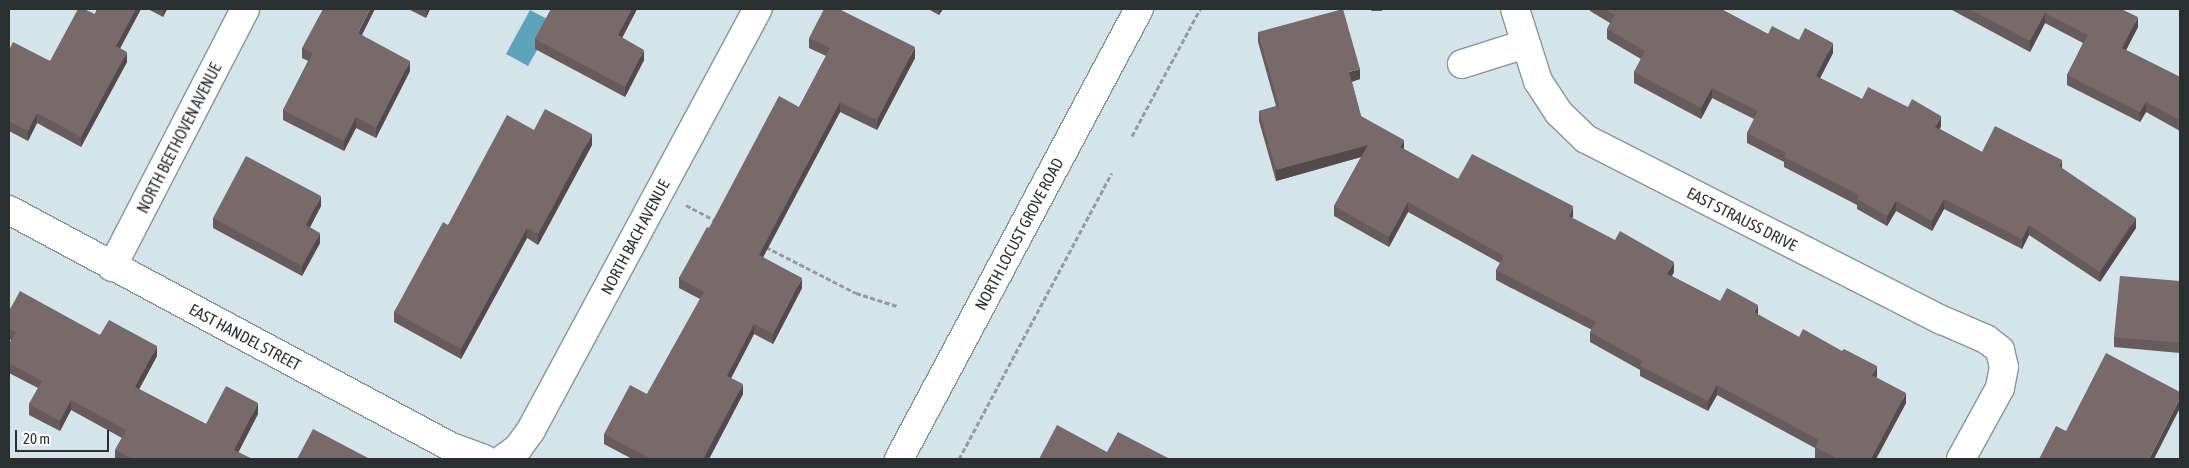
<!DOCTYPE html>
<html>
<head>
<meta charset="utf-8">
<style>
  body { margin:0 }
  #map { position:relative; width:2189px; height:468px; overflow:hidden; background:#d5e4ea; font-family:"Asap Condensed",sans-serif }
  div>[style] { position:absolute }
  .water>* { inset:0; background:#5ea3b9 }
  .path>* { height:3px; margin-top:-1.5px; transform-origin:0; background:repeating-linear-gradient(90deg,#919ca0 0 5px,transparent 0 7.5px) }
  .roads { filter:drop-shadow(1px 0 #87959a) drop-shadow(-1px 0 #87959a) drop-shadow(0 1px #87959a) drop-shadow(0 -1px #87959a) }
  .street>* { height:28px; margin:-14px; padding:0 14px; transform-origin:14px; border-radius:14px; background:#fff }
  .secondary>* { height:28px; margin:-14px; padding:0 14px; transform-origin:14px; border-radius:14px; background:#fff }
  .wall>* { inset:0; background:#675b5c }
  .shaded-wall>* { inset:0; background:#544a4b }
  .building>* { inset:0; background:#786a6b }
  span { translate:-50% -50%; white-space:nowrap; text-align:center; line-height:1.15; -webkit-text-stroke:5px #fff; paint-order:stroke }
  .street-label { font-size:16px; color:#2a3032 }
  .frame { position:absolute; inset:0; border:10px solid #2a3032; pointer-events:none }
  .scale { position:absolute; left:15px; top:430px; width:94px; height:22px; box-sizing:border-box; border:2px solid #2a3032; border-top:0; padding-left:6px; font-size:15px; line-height:18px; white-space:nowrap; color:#2a3032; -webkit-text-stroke:4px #fff; paint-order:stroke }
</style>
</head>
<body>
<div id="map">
  <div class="water">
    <div style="clip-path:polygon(530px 10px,553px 22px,528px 66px,506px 54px)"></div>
  </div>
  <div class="path">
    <div style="left:1132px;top:136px;width:144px;rotate:-61.8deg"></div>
    <div style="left:686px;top:205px;width:34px;rotate:28deg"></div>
    <div style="left:766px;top:247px;width:101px;rotate:27.1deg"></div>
    <div style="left:856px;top:293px;width:43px;rotate:17.6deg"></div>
    <div style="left:959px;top:459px;width:324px;rotate:-61.9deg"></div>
  </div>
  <div class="roads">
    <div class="street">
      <div style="left:1515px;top:9px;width:76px;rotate:72.3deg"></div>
      <div style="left:1538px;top:81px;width:38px;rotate:57deg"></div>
      <div style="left:1559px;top:113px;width:37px;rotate:44deg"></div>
      <div style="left:1586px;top:139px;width:399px;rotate:27deg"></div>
      <div style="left:1942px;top:320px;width:48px;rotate:23.4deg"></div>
      <div style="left:1986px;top:339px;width:18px;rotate:38deg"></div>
      <div style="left:2000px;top:350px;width:17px;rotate:77deg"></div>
      <div style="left:2004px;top:367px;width:21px;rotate:101deg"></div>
      <div style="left:2000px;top:388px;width:81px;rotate:118.8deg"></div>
      <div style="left:1462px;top:64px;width:66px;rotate:-17.6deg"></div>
      <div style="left:9px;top:210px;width:502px;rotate:28.2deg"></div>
      <div style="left:451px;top:447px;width:35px;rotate:20deg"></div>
      <div style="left:112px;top:267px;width:290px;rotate:-62.7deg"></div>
      <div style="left:503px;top:459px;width:19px;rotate:-36deg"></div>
      <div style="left:518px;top:448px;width:22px;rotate:-54deg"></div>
      <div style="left:531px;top:430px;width:478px;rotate:-61.7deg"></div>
    </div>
    <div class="secondary">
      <div style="left:899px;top:459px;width:510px;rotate:-61.93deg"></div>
    </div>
  </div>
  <div class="wall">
    <div style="clip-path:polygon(97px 9px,141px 9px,120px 48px,127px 62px,81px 147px,37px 123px,28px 141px,9px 131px,9px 50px,50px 61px,95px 14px)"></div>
    <div style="clip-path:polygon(148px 9px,167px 9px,163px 17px)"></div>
    <div style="clip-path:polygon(408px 9px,430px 9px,426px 18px)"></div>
    <div style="clip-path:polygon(551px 9px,637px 9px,622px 38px,644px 60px,625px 97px,535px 49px,535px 39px)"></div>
    <div style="clip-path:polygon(928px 9px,943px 9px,939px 15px)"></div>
    <div style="clip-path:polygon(1369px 9px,1383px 9px,1382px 11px,1372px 11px)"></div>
    <div style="clip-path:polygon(1590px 9px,1721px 9px,1768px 34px,1799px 40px,1833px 53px,1820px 78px,1862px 99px,1941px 126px,1940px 129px,1982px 152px,2062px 168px,2136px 228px,2100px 282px,2029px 235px,2022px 249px,1944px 209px,1932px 231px,1896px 211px,1887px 226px,1857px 209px,1857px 205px,1784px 167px,1784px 162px,1747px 143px,1747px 133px,1754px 119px,1712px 98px,1701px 119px,1634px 83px,1634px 72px,1641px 59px,1607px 39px,1607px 29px,1610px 23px,1590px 11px)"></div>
    <div style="clip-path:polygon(1950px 9px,2121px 9px,2138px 27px,2126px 50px,2180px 77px,2180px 131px,2146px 112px,2140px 122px,2067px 85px,2067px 75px,2083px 43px,2045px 23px,2030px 52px)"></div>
    <div style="clip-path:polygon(1258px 32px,1360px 79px,1352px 82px,1361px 116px,1404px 149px,1458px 179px,1573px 216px,1572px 218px,1674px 272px,1672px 276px,1720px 301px,1758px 315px,1799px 337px,1877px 376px,1876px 377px,1906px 403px,1876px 459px,1819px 459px,1815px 458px,1815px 448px,1717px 395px,1708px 411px,1640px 376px,1640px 370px,1590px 342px,1590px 332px,1592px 330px,1496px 280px,1496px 270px,1500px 263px,1408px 212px,1389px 247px,1334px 216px,1334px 206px,1361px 157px,1276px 181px,1259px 121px,1259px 111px,1276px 106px,1258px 42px)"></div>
    <div style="clip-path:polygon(362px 35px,410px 71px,376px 138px,356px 128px,344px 151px,283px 120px,283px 110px,308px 61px,302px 58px,302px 48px)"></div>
    <div style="clip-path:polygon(809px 38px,915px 58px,877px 130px,840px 112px,763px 257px,802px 288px,773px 344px,754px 334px,731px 378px,743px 394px,709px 459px,632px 459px,604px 444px,604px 434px,647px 394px,700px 299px,679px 288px,679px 278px,709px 228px,799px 107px,826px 56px,809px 48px)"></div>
    <div style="clip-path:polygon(534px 130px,592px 145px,538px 245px,527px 238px,461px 359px,394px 322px,394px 312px,448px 225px)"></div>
    <div style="clip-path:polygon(321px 206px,310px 227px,320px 243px,302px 276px,213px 228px,213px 218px)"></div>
    <div style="clip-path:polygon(2180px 281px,2180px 353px,2114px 347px,2114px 337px)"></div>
    <div style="clip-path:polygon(9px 311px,100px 335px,157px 356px,139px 389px,206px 424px,258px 414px,238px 452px,252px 459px,115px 459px,115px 450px,122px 438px,71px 410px,60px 431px,29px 415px,29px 404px,38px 388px,9px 373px,9px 345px,11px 340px,9px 339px)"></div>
  </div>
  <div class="shaded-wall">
    <div style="clip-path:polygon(136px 9px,141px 9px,116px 56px,116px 46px)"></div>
    <div style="clip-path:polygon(163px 9px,167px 9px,163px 17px)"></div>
    <div style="clip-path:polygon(370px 9px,375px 9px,358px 43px,358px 33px)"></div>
    <div style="clip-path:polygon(426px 9px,430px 9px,426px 18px)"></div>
    <div style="clip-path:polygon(632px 9px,637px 9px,618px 46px,618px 35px)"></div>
    <div style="clip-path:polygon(939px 9px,943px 9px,939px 15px)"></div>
    <div style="clip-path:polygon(2045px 13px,2045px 23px,2030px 52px,2030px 41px)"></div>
    <div style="clip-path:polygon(2138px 17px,2138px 27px,2122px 58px,2122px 48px)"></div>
    <div style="clip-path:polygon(1833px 43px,1833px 53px,1816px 86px,1816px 76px)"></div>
    <div style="clip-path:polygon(915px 47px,915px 58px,877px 130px,877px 120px)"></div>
    <div style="clip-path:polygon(644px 50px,644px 60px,625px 97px,625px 87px)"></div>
    <div style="clip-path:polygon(127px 52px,127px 62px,81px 147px,81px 137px)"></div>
    <div style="clip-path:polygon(410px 61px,410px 71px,376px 138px,376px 128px)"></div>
    <div style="clip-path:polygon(1360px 69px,1360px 79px,1349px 82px,1349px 72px)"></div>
    <div style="clip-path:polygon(1712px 88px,1712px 98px,1701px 119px,1701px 108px)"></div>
    <div style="clip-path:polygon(840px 102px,840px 112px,759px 265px,759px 255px)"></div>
    <div style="clip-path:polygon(2146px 102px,2146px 112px,2140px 122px,2140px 112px)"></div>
    <div style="clip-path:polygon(37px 113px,37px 123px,28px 141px,28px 131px)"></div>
    <div style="clip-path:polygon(1941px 116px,1941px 126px,1935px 137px,1935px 127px)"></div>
    <div style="clip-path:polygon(356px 117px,356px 128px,344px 151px,344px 141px)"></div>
    <div style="clip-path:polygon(592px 134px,592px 145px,538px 245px,538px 234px)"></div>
    <div style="clip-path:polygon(1404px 140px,1404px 150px,1400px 147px)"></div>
    <div style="clip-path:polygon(1368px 145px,1368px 155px,1276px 181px,1276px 170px)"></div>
    <div style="clip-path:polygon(2062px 160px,2062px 170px,2059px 166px)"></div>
    <div style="clip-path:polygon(321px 196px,321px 206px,306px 235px,306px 225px)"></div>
    <div style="clip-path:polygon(1944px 199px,1944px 209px,1932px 231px,1932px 221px)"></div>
    <div style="clip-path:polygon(1896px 201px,1896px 211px,1887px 226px,1887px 216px)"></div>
    <div style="clip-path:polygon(1408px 202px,1408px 212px,1389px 247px,1389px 237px)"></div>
    <div style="clip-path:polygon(1573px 206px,1573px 216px,1569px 226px,1569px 216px)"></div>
    <div style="clip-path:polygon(2136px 218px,2136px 228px,2100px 282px,2100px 272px)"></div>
    <div style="clip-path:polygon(2029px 225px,2029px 235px,2022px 249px,2022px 239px)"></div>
    <div style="clip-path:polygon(527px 228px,527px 238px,461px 359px,461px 349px)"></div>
    <div style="clip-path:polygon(320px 233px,320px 243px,302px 276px,302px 266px)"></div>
    <div style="clip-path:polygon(1674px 262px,1674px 272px,1667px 284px,1667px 274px)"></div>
    <div style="clip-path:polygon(802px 278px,802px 288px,773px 344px,773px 334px)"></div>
    <div style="clip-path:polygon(1758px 305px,1758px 315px,1754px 312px)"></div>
    <div style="clip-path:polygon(754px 324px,754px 334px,727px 386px,727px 376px)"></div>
    <div style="clip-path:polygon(157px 346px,157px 356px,135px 397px,135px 387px)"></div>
    <div style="clip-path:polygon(1877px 366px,1877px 376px,1872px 385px,1872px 375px)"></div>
    <div style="clip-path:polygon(743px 384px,743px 394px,709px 459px,703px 459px)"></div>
    <div style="clip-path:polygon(1717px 385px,1717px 395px,1708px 411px,1708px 401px)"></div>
    <div style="clip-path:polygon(1906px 393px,1906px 403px,1876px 459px,1871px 459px)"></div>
    <div style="clip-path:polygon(2180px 398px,2180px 408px,2154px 459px,2149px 459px)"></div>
    <div style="clip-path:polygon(71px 400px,71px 410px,60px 431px,60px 421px)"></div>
    <div style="clip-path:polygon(258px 403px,258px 414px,235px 459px,234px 450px)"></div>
  </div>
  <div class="building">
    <div style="clip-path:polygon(78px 9px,84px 9px,95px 14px,97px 9px,136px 9px,116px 46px,127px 52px,81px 137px,37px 113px,28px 131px,9px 121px,9px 50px,13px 42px,50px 61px)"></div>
    <div style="clip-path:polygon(323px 9px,370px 9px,358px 33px,410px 61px,376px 128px,356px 117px,344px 141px,283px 110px,313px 53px,302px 48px)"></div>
    <div style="clip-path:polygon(551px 9px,632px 9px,618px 35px,644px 50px,625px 87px,535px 39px)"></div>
    <div style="clip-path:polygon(824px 9px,839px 9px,915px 47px,877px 120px,840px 102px,759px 255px,802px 278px,773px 334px,754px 324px,727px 376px,743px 384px,703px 459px,651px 459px,604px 434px,630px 385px,647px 394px,704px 292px,679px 278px,707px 227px,709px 228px,779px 96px,799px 107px,830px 48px,809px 38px)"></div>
    <div style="clip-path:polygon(1343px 9px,1360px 69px,1349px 72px,1361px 116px,1404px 140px,1400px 147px,1458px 179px,1472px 154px,1573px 206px,1569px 216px,1615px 240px,1620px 231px,1674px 262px,1667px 274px,1720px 301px,1727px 288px,1758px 305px,1754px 312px,1799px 337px,1803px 329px,1842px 351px,1844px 349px,1877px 366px,1872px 375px,1906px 393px,1871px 459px,1855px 459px,1852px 458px,1852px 459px,1838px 459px,1815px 447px,1819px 440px,1717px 385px,1708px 401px,1640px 366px,1642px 361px,1590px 332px,1596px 322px,1496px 270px,1504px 256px,1408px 202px,1389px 237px,1334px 206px,1368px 145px,1276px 170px,1259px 111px,1279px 106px,1258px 32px)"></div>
    <div style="clip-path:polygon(1604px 9px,1721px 9px,1768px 34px,1772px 26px,1799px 40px,1805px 28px,1833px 43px,1816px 76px,1862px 99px,1868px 87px,1908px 107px,1912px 99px,1941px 116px,1935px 127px,1982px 152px,1995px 126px,2062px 160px,2059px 166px,2136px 218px,2100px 272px,2029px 225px,2022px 239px,1944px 199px,1932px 221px,1896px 201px,1887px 216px,1857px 199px,1859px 195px,1784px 157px,1786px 153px,1747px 133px,1758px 111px,1712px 88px,1701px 108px,1634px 72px,1645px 51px,1607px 29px,1615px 15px)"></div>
    <div style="clip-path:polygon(1969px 9px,2121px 9px,2138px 17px,2122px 48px,2180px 77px,2180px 120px,2146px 102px,2140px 112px,2067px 75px,2088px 35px,2045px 13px,2030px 41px)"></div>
    <div style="clip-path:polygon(545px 109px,592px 134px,538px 234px,527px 228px,461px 349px,394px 312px,443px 222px,448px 225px,507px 115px,534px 130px)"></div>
    <div style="clip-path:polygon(246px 156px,321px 196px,306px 225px,320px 233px,302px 266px,213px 218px)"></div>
    <div style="clip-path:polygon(2120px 276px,2180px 281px,2180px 343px,2114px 337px)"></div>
    <div style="clip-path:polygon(20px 291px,100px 335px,109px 320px,157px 346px,135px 387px,206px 424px,226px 386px,258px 403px,234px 450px,252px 459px,133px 459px,115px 450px,126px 430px,71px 400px,60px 421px,29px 404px,42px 381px,9px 363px,9px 345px,16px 332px,9px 329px,9px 311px)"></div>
    <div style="clip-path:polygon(2106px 353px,2180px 392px,2180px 398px,2149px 459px,2039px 459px,2056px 426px,2066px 431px)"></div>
    <div style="clip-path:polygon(1057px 425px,1107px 452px,1118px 432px,1170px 459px,1039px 459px)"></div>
    <div style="clip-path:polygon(313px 429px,370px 459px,297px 459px)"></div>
  </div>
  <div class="street-label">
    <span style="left:179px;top:138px;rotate:-63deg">NORTH BEETHOVEN AVENUE</span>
    <span style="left:1742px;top:219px;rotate:27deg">EAST STRAUSS DRIVE</span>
    <span style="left:1019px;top:234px;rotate:-62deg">NORTH LOCUST GROVE ROAD</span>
    <span style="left:635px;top:237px;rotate:-62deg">NORTH BACH AVENUE</span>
    <span style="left:245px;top:337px;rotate:28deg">EAST HANDEL STREET</span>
  </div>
  <div class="frame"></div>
  <div class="scale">20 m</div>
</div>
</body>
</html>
